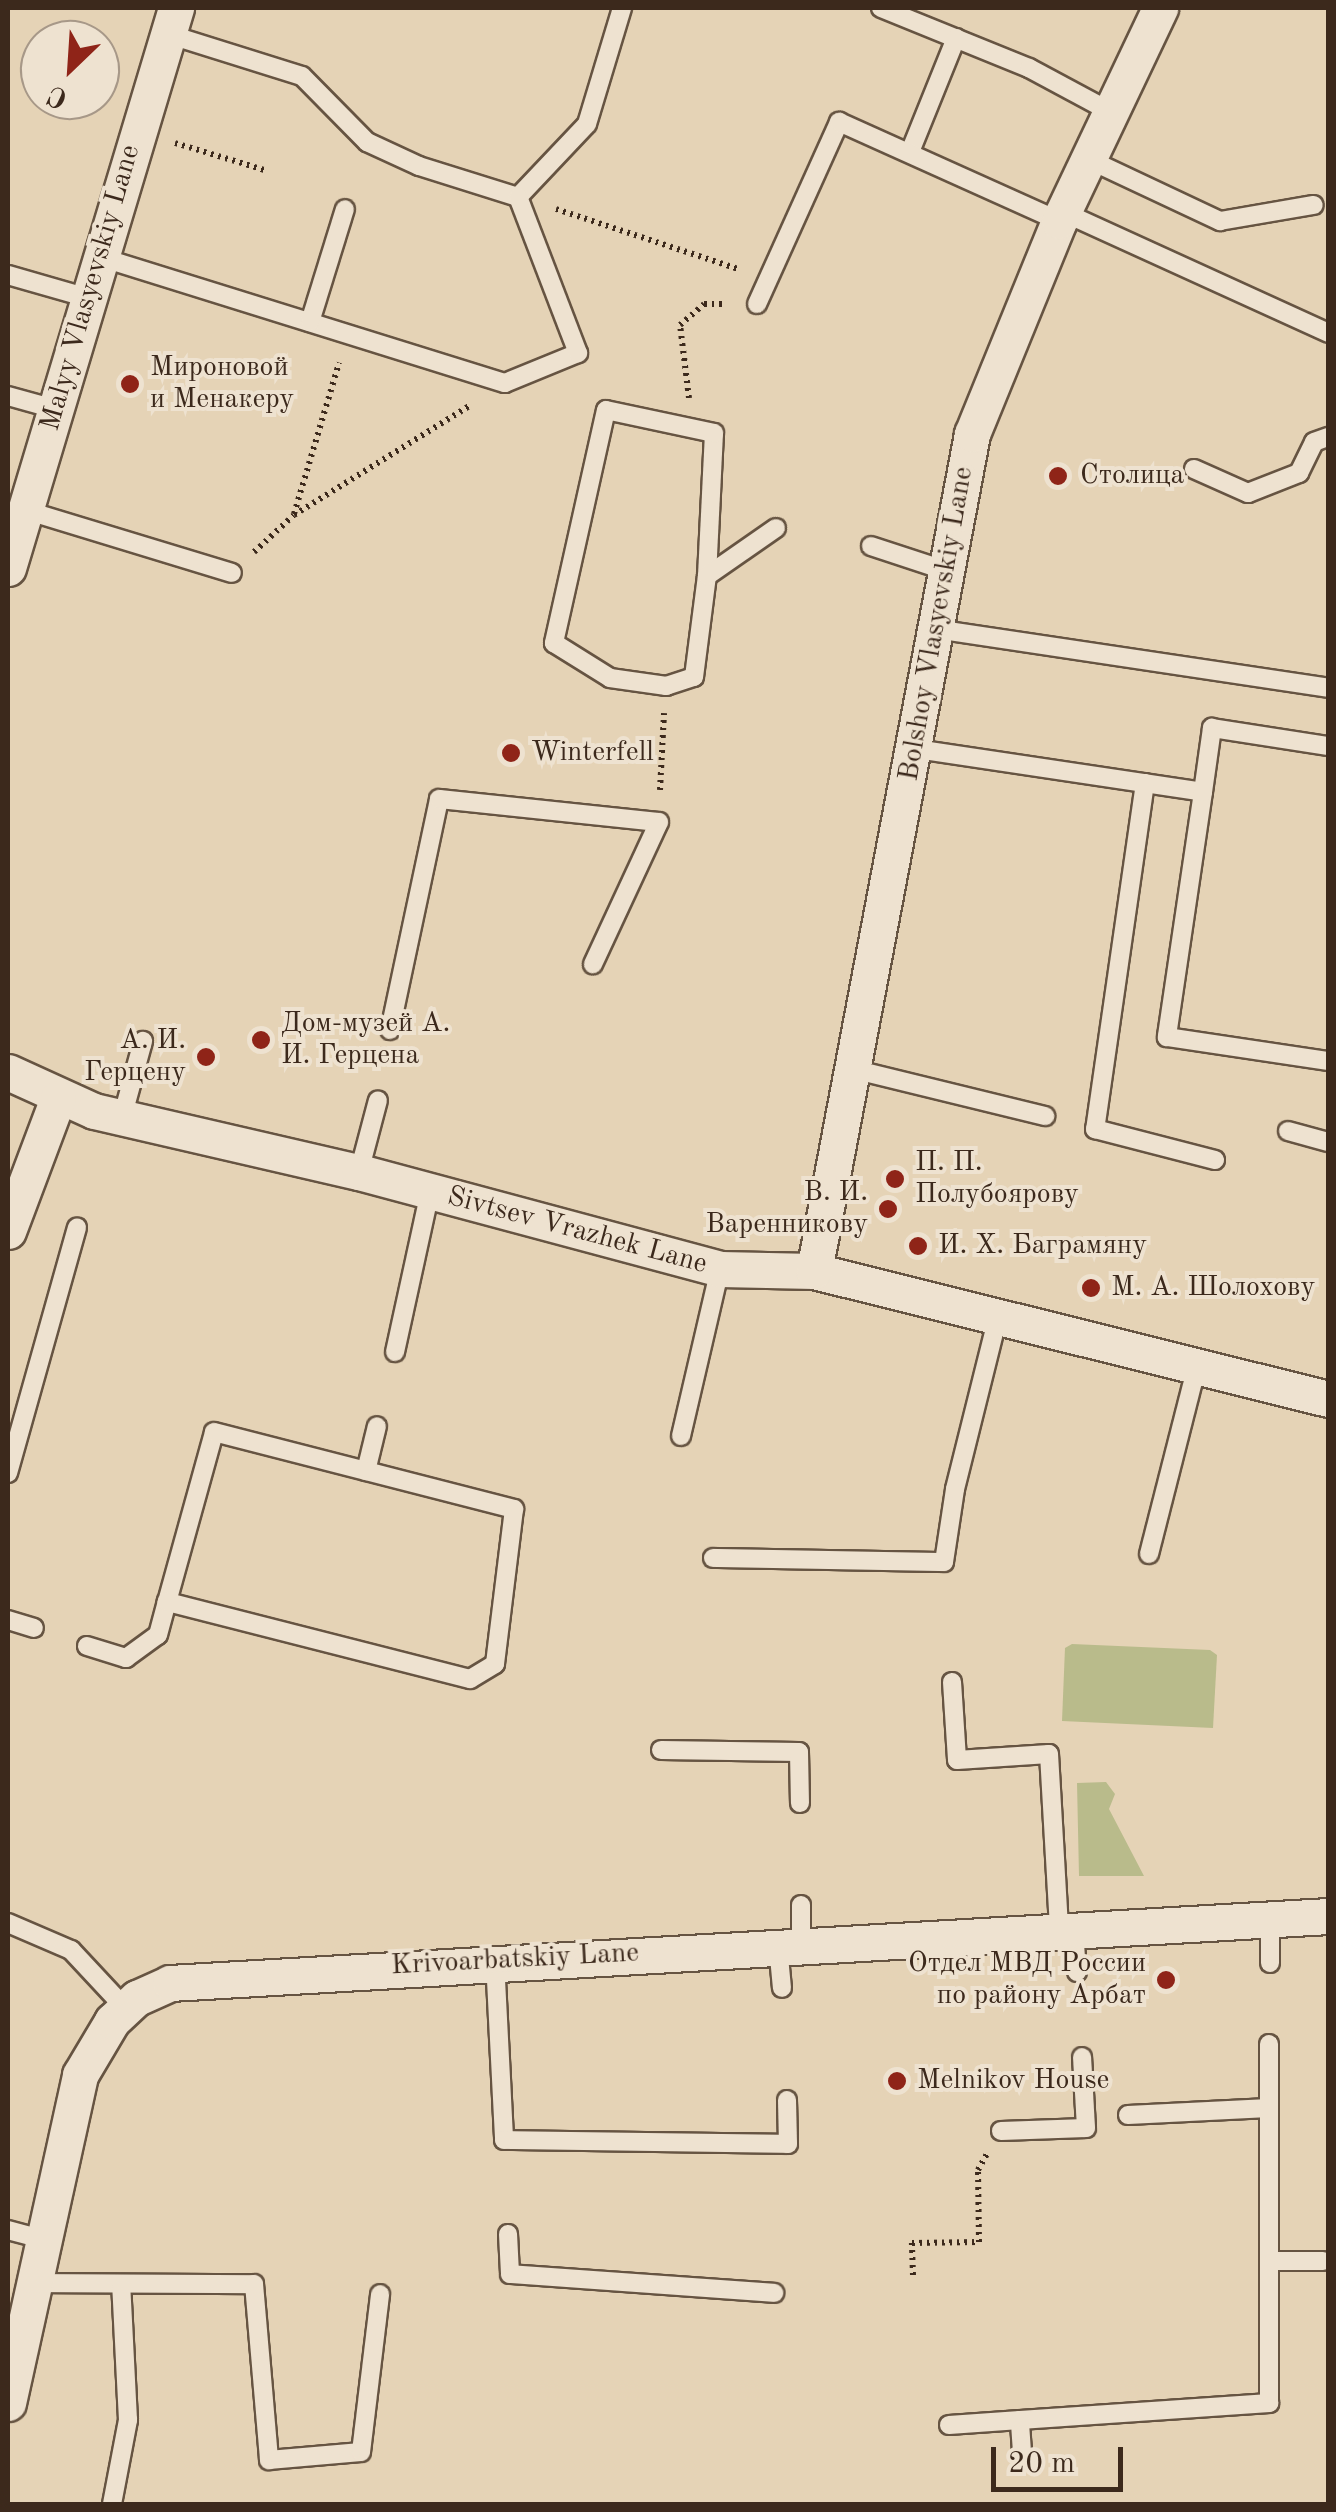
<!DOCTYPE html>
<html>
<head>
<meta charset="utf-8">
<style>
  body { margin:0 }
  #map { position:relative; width:1336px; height:2512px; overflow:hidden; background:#e5d3b6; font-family:"Old Standard TT",serif }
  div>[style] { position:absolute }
  .green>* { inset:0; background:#b9bb8b }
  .path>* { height:6px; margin-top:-3px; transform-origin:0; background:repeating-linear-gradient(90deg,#3c291c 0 2.5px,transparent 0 7.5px) }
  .roads { filter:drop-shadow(2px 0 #665442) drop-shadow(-2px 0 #665442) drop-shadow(0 2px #665442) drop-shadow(0 -2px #665442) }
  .lane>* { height:18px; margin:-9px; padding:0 9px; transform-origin:9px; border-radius:9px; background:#eee2d0 }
  .street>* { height:35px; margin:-17.5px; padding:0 17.5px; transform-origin:17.5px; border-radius:17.5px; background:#eee2d0 }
  .dots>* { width:28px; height:28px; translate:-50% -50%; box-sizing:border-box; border:5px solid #eee2d0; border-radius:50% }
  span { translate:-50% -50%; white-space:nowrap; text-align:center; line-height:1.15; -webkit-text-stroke:8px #eee2d0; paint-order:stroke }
  .street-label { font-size:28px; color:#3c291c }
  .poi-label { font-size:28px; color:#3c291c }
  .left { translate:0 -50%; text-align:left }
  .right { translate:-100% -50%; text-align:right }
  .frame { position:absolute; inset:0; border:10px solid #3c291c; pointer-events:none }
  .north { position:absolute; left:20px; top:20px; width:100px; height:100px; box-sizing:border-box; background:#eee2d0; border:2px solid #a79888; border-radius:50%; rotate:205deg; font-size:28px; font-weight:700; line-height:40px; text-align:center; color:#3c291c }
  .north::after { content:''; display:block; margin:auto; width:35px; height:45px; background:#8f2418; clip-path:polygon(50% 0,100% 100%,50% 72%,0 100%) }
  .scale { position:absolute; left:991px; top:2447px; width:132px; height:45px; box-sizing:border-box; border:5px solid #3c291c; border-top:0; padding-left:12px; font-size:30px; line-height:35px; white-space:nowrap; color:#3c291c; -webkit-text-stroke:8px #eee2d0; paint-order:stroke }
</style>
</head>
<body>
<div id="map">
  <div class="green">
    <div style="clip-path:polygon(1072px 1644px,1210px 1650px,1217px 1655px,1213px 1728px,1062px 1721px,1065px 1648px)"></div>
    <div style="clip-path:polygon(1106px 1782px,1115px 1794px,1109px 1809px,1144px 1876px,1079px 1876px,1077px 1783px)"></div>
  </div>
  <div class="path">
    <div style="left:175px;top:143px;width:97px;rotate:16.8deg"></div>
    <div style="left:556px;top:209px;width:193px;rotate:18.2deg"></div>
    <div style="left:689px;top:398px;width:74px;rotate:-97deg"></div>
    <div style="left:680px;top:325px;width:32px;rotate:-41deg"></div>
    <div style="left:704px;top:304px;width:22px"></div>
    <div style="left:294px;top:514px;width:158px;rotate:-73.4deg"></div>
    <div style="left:254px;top:552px;width:54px;rotate:-42.8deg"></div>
    <div style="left:294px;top:515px;width:208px;rotate:-31.9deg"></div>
    <div style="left:660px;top:790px;width:77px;rotate:-87deg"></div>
    <div style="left:913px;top:2275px;width:32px;rotate:-92deg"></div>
    <div style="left:912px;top:2243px;width:67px;rotate:-0.9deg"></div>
    <div style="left:979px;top:2242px;width:72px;rotate:-90.8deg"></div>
    <div style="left:978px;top:2170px;width:18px;rotate:-61deg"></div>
  </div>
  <div class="roads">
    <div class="lane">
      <div style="left:881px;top:8px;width:160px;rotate:22.1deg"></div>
      <div style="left:1029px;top:68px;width:93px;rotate:28.2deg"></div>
      <div style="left:168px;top:34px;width:140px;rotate:17.4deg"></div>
      <div style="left:302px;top:76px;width:93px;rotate:45.4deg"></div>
      <div style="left:367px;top:142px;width:57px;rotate:24.8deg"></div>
      <div style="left:419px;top:166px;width:104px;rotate:17.4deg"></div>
      <div style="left:910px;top:152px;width:123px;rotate:-68deg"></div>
      <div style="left:1088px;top:159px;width:146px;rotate:25.2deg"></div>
      <div style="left:1220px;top:221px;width:95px;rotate:-9.7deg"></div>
      <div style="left:518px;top:197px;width:100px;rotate:-46.6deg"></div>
      <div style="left:587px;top:124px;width:121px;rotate:-73.2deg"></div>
      <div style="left:1063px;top:212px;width:291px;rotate:24.5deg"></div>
      <div style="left:100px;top:257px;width:424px;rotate:17.3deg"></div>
      <div style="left:505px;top:383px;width:79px;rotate:-22.3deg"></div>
      <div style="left:578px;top:353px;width:167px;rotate:-111deg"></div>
      <div style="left:8px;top:275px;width:83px;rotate:16deg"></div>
      <div style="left:757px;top:304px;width:200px;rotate:-65.7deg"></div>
      <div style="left:839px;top:122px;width:241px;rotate:24.2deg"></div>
      <div style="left:310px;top:322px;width:118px;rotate:-72.8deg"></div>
      <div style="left:8px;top:396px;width:49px;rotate:15.5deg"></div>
      <div style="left:1194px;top:469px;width:59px;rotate:24deg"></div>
      <div style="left:1248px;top:493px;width:55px;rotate:-21.4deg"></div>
      <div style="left:1299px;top:473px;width:34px;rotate:-64deg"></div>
      <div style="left:1314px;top:442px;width:15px;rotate:-20deg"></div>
      <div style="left:25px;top:510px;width:216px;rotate:16.9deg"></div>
      <div style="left:871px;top:546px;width:77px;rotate:18.2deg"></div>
      <div style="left:707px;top:576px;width:143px;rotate:-87.2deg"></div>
      <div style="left:714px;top:433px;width:110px;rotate:-168deg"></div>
      <div style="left:606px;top:410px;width:239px;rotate:102.6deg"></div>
      <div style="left:554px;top:643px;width:66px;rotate:32deg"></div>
      <div style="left:610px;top:678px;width:57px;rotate:8.1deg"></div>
      <div style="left:666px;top:686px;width:29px;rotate:-18deg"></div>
      <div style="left:694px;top:677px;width:102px;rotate:-82.7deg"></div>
      <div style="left:707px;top:576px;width:84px;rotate:-34.8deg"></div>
      <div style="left:935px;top:629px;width:397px;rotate:8.5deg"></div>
      <div style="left:916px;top:749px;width:290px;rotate:8.5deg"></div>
      <div style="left:1203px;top:792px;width:248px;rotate:98.4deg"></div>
      <div style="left:1167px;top:1037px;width:163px;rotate:8.5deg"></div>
      <div style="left:1145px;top:783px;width:350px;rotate:98.2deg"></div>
      <div style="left:1095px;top:1129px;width:124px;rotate:14.5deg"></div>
      <div style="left:1203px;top:792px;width:65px;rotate:-82deg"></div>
      <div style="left:1212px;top:728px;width:117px;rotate:8.8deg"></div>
      <div style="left:390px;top:1030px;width:236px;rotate:-78deg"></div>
      <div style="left:439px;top:799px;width:221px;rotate:6deg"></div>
      <div style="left:659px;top:822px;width:157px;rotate:114.9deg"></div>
      <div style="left:852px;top:1069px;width:199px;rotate:13.7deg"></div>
      <div style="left:122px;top:1118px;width:80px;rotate:-74.7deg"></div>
      <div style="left:1288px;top:1131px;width:41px;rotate:15.4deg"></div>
      <div style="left:359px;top:1172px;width:74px;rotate:-75.2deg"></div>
      <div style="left:395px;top:1352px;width:164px;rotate:-77.7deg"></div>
      <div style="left:681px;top:1436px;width:171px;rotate:-76.9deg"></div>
      <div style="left:366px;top:1471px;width:46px;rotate:-76.3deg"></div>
      <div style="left:8px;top:1473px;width:255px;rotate:-74.3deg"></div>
      <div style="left:1149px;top:1554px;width:194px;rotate:-75.7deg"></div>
      <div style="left:713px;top:1558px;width:231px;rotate:1deg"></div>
      <div style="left:944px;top:1562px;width:74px;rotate:-81.4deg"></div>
      <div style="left:955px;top:1489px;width:178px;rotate:-76deg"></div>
      <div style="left:8px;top:1620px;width:27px;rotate:17deg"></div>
      <div style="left:87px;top:1646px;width:41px;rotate:17.1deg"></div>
      <div style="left:126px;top:1658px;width:39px;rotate:-36deg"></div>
      <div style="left:158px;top:1635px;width:34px;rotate:-75deg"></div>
      <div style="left:167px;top:1602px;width:176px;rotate:-74.5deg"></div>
      <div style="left:214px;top:1432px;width:310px;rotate:14.4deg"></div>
      <div style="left:514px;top:1509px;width:156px;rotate:97deg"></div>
      <div style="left:495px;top:1664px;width:29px;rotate:149deg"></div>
      <div style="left:470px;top:1679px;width:313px;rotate:-165.7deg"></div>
      <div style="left:952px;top:1682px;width:78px;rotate:86.3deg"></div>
      <div style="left:957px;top:1760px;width:92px;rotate:-3.7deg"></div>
      <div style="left:1049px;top:1754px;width:176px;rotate:86.7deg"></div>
      <div style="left:661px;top:1750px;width:138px;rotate:0.8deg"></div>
      <div style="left:799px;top:1752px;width:51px;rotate:88.9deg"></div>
      <div style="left:801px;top:1905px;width:39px;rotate:90deg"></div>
      <div style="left:1270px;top:1919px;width:44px;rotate:90deg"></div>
      <div style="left:8px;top:1923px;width:69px;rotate:23.2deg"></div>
      <div style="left:71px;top:1950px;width:81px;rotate:47deg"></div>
      <div style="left:1074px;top:1930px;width:42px;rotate:85.9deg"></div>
      <div style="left:778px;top:1946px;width:42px;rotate:84.6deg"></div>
      <div style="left:495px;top:1960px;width:180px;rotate:87.1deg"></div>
      <div style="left:504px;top:2140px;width:284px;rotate:0.8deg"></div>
      <div style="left:788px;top:2144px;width:44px;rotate:-91.3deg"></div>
      <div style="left:1128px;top:2115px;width:141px;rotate:-2.8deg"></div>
      <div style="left:1001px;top:2131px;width:85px;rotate:-2deg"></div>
      <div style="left:1086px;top:2128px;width:71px;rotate:-93.2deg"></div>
      <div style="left:8px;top:2230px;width:35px;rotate:15deg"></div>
      <div style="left:508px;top:2234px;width:40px;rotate:87.1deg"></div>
      <div style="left:510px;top:2274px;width:265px;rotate:4.1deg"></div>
      <div style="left:1269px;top:2261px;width:54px"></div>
      <div style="left:33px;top:2283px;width:221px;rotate:0.3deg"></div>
      <div style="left:254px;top:2284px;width:177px;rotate:85.1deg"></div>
      <div style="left:269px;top:2460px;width:92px;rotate:-5deg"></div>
      <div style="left:361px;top:2452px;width:159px;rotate:-83.1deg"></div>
      <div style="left:949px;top:2425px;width:71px;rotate:-4deg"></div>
      <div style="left:1022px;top:2452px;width:32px;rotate:-94deg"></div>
      <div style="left:1020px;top:2420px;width:250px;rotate:-3.9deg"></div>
      <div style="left:1269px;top:2403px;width:359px;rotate:-90deg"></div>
      <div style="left:112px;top:2504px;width:86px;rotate:-79.2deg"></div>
      <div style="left:128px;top:2420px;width:136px;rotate:-92.9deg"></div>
    </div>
    <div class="street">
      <div style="left:8px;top:568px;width:585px;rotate:-73.3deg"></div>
      <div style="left:8px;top:1072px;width:94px;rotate:24.4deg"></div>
      <div style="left:94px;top:1111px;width:272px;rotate:13deg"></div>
      <div style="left:359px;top:1172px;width:374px;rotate:15deg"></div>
      <div style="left:720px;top:1269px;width:94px;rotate:1.2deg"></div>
      <div style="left:814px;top:1271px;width:530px;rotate:13.98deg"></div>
      <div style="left:8px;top:1231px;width:142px;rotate:-69.4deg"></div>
      <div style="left:814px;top:1271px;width:852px;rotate:-79.31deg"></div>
      <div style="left:972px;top:434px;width:230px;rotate:-67.8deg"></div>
      <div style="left:1059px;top:221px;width:236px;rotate:-64.6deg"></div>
      <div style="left:8px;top:2403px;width:336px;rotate:-77.6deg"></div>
      <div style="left:80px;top:2075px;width:63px;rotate:-59.3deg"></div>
      <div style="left:112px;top:2021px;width:34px;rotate:-43deg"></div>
      <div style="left:137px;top:1998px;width:36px;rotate:-24deg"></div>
      <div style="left:170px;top:1983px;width:1160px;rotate:-3.31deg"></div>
    </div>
  </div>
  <div class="dots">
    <div style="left:130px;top:384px;background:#8f2418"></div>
    <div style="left:1058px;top:476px;background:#8f2418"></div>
    <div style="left:511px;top:753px;background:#8f2418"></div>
    <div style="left:261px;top:1040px;background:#8f2418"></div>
    <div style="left:206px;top:1057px;background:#8f2418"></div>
    <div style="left:895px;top:1179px;background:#8f2418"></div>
    <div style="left:888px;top:1209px;background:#8f2418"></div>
    <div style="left:918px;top:1246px;background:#8f2418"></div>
    <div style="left:1091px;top:1288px;background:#8f2418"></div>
    <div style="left:1166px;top:1980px;background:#8f2418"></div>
    <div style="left:897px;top:2081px;background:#8f2418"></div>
  </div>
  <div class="street-label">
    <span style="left:91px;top:288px;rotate:-74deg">Malyy Vlasyevskiy Lane</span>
    <span style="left:937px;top:624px;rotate:-80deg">Bolshoy Vlasyevskiy Lane</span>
    <span style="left:577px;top:1231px;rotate:15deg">Sivtsev Vrazhek Lane</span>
    <span style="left:515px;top:1960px;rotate:-3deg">Krivoarbatskiy Lane</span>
  </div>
  <div class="poi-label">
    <span class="left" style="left:150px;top:384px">Мироновой<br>и Менакеру</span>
    <span class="left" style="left:1080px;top:476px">Столица</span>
    <span class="left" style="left:531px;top:753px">Winterfell</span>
    <span class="left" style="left:281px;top:1040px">Дом-музей А.<br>И. Герцена</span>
    <span class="right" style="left:186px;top:1057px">А. И.<br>Герцену</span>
    <span class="left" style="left:915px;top:1179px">П. П.<br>Полубоярову</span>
    <span class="right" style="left:868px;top:1209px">В. И.<br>Варенникову</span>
    <span class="left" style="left:938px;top:1246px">И. Х. Баграмяну</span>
    <span class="left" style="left:1111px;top:1288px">М. А. Шолохову</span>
    <span class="right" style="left:1146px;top:1980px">Отдел МВД России<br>по району Арбат</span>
    <span class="left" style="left:917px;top:2081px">Melnikov House</span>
  </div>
  <div class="frame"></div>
  <div class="north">С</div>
  <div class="scale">20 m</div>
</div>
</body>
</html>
